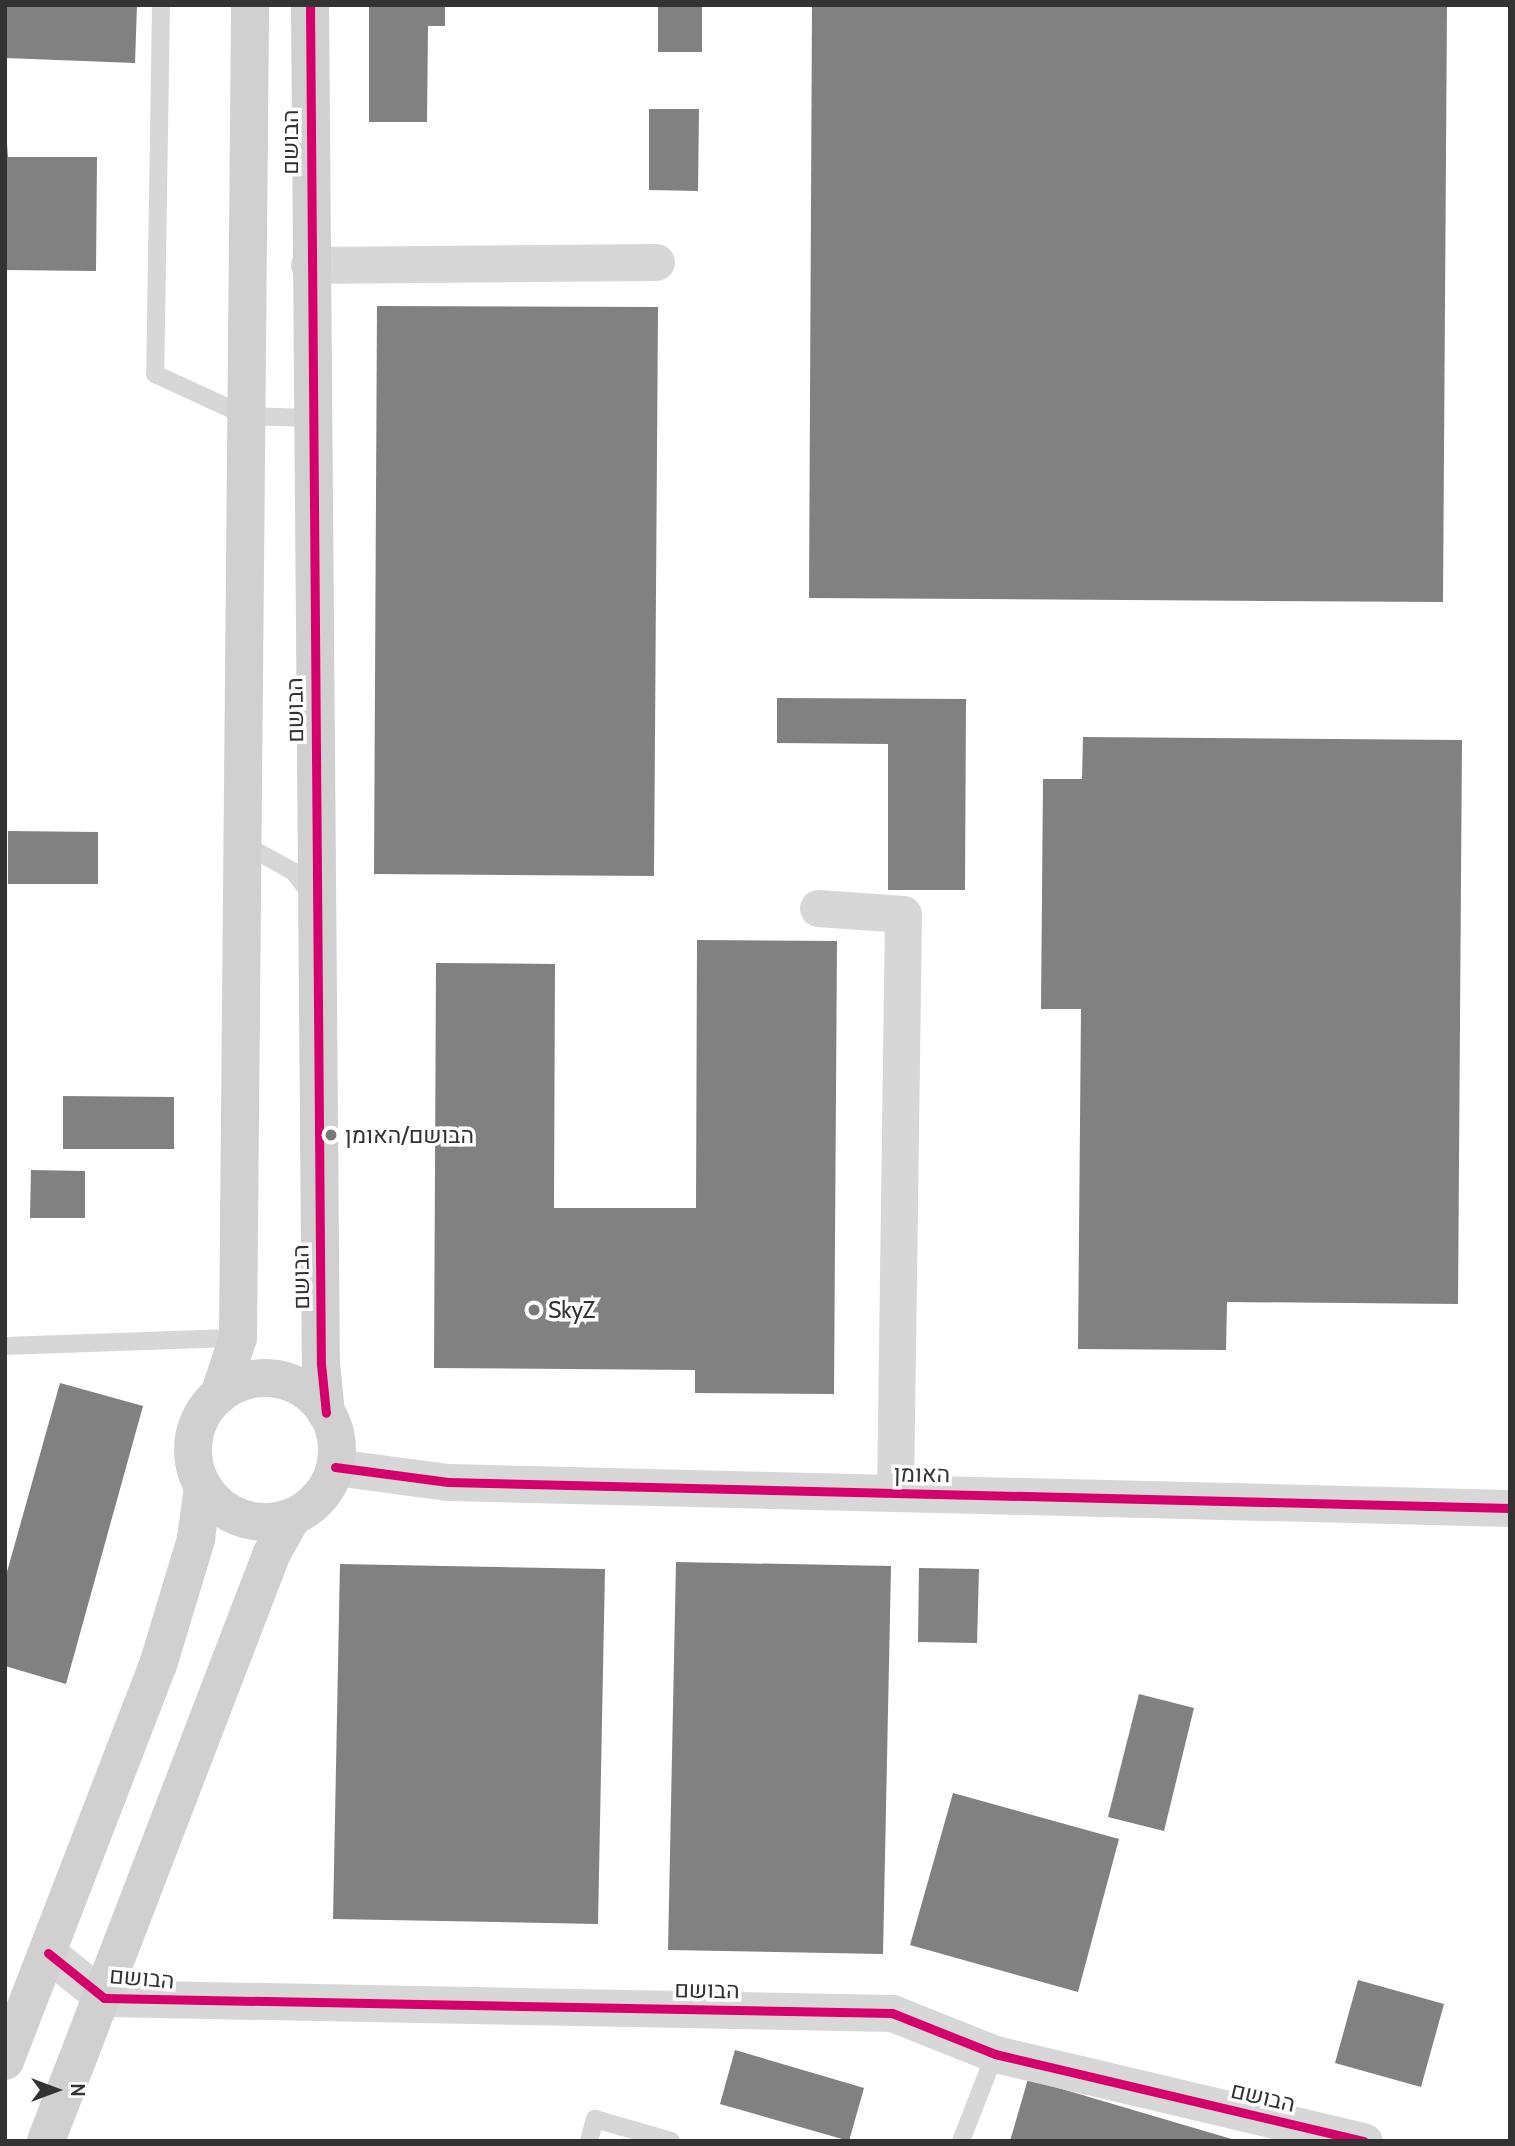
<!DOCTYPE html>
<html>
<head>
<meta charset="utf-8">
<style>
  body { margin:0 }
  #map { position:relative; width:1515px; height:2146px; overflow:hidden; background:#fff; font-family:Cabin,Heebo,sans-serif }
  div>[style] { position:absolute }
  .building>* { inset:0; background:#818181 }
  .lane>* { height:18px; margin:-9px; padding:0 9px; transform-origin:9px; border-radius:9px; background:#d7d7d7 }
  .street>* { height:37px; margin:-18.5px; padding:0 18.5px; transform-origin:18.5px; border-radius:18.5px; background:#d7d7d7 }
  .secondary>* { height:38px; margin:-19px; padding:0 19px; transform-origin:19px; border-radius:19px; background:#d0d0d0 }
  .secondary>.ring { margin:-19px; padding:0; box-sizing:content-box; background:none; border:38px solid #d0d0d0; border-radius:50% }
  .cycleway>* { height:9px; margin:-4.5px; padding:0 4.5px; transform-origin:4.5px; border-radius:4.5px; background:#d6006c }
  .dots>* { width:19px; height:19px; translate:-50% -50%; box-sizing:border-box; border:4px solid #fff; border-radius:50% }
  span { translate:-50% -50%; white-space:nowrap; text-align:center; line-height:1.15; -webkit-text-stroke:7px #fff; paint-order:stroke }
  .street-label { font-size:23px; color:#333 }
  .poi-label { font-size:23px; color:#333 }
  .left { translate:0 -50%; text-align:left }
  .frame { position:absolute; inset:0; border:7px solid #333; pointer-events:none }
  .north { position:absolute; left:21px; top:2055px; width:70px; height:70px; -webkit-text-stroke:5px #fff; paint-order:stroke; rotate:90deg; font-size:19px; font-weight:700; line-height:28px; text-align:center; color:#333 }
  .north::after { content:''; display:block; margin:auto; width:24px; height:32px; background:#333; clip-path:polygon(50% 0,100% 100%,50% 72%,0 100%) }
</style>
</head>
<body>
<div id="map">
  <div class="building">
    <div style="clip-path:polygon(6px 5px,137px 5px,135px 63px,5px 58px)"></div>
    <div style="clip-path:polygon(369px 5px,445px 5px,445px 26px,428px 26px,427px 122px,369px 122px)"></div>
    <div style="clip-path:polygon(658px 5px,702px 5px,702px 52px,658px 52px)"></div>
    <div style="clip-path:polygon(812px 5px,1447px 5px,1443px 602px,809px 598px)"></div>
    <div style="clip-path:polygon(649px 109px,699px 109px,698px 191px,649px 190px)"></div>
    <div style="clip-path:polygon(5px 115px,8px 157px,97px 157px,96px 271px,5px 270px)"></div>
    <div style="clip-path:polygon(377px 306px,658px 307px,654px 876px,374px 874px)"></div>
    <div style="clip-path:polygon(777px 698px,966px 699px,965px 890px,888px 890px,888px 744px,777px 743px)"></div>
    <div style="clip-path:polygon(1083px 737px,1462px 740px,1458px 1304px,1227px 1302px,1226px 1350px,1078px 1349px,1081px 1009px,1041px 1009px,1043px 779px,1082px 779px)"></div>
    <div style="clip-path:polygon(8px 831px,98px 832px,98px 884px,8px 884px)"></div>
    <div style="clip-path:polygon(697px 940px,837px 941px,834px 1394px,695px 1393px,695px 1370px,434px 1368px,436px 963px,555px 964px,554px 1208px,696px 1208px)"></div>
    <div style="clip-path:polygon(63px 1096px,174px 1097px,174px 1149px,63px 1149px)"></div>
    <div style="clip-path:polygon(31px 1170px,85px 1171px,85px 1218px,30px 1218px)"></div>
    <div style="clip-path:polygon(60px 1383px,143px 1406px,66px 1684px,5px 1666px,5px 1579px)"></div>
    <div style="clip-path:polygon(676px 1562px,891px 1566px,883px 1954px,668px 1950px)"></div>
    <div style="clip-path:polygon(340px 1564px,605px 1569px,598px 1924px,333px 1919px)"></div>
    <div style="clip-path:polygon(919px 1568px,979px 1569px,977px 1643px,918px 1642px)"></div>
    <div style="clip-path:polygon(1139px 1694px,1194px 1708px,1164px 1831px,1108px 1817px)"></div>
    <div style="clip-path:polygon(953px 1793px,1119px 1839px,1078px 1992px,910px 1945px)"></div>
    <div style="clip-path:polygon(1358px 1980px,1444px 2004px,1421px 2087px,1335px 2063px)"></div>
    <div style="clip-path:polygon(735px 2050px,864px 2088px,849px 2141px,720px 2104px)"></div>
    <div style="clip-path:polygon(1028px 2079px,1235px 2140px,1235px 2141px,1010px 2141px)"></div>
  </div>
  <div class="lane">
    <div style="left:161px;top:5px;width:369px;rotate:90.9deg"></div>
    <div style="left:155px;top:374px;width:100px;rotate:24.8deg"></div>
    <div style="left:246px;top:416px;width:65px;rotate:1.8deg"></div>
    <div style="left:242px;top:843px;width:60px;rotate:29.1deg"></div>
    <div style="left:294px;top:872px;width:30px;rotate:53deg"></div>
    <div style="left:5px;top:1346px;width:233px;rotate:-2deg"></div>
    <div style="left:589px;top:2141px;width:23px;rotate:-75deg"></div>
    <div style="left:595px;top:2119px;width:79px;rotate:16.1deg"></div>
    <div style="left:961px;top:2141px;width:93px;rotate:-68.7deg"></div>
  </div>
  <div class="street">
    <div style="left:309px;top:265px;width:347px;rotate:-0.5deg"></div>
    <div style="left:818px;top:908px;width:85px;rotate:4deg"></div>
    <div style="left:903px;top:914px;width:578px;rotate:90.79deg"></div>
    <div style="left:335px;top:1467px;width:114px;rotate:7.6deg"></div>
    <div style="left:448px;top:1482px;width:1062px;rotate:1.4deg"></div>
    <div style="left:48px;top:1953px;width:72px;rotate:38.8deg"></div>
    <div style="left:104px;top:1998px;width:788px;rotate:1.09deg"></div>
    <div style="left:892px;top:2013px;width:111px;rotate:21.7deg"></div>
    <div style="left:995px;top:2054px;width:379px;rotate:13.3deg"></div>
  </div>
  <div class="secondary">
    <div style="left:310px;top:5px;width:1359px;rotate:89.54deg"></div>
    <div style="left:321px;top:1364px;width:49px;rotate:84.2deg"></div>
    <div class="ring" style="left:193px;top:1378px;width:106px;height:106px"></div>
    <div style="left:219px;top:1395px;width:60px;rotate:-71.6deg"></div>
    <div style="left:238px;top:1338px;width:1333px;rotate:-89.48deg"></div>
    <div style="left:5px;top:2061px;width:425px;rotate:-68.9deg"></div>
    <div style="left:158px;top:1665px;width:132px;rotate:-73.2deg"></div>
    <div style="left:196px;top:1539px;width:52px;rotate:-82.3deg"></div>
    <div style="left:46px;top:2141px;width:630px;rotate:-68.98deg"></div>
    <div style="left:272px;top:1553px;width:41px;rotate:-60.9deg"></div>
  </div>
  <div class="cycleway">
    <div style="left:310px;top:5px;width:1359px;rotate:89.54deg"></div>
    <div style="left:321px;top:1364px;width:49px;rotate:84.2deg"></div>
    <div style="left:335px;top:1467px;width:114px;rotate:7.6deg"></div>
    <div style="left:448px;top:1482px;width:1062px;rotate:1.4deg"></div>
    <div style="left:48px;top:1953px;width:72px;rotate:38.8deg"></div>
    <div style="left:104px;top:1998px;width:788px;rotate:1.09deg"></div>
    <div style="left:892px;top:2013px;width:111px;rotate:21.7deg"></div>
    <div style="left:995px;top:2054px;width:379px;rotate:13.3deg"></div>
  </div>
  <div class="dots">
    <div style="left:331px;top:1135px;background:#7a7a7a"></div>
    <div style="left:534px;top:1310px;background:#7a7a7a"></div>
  </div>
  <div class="street-label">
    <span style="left:290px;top:142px;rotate:-90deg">הבושם</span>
    <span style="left:295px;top:710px;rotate:-91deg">הבושם</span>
    <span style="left:301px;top:1277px;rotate:-91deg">הבושם</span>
    <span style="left:922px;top:1474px;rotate:1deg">האומן</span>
    <span style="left:142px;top:1978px;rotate:5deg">הבושם</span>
    <span style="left:707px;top:1990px;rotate:1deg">הבושם</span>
    <span style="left:1263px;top:2097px;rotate:13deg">הבושם</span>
  </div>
  <div class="poi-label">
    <span class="left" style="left:345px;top:1135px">הבושם/האומן</span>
    <span class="left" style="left:548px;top:1310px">SkyZ</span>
  </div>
  <div class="frame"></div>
  <div class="north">N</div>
</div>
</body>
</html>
